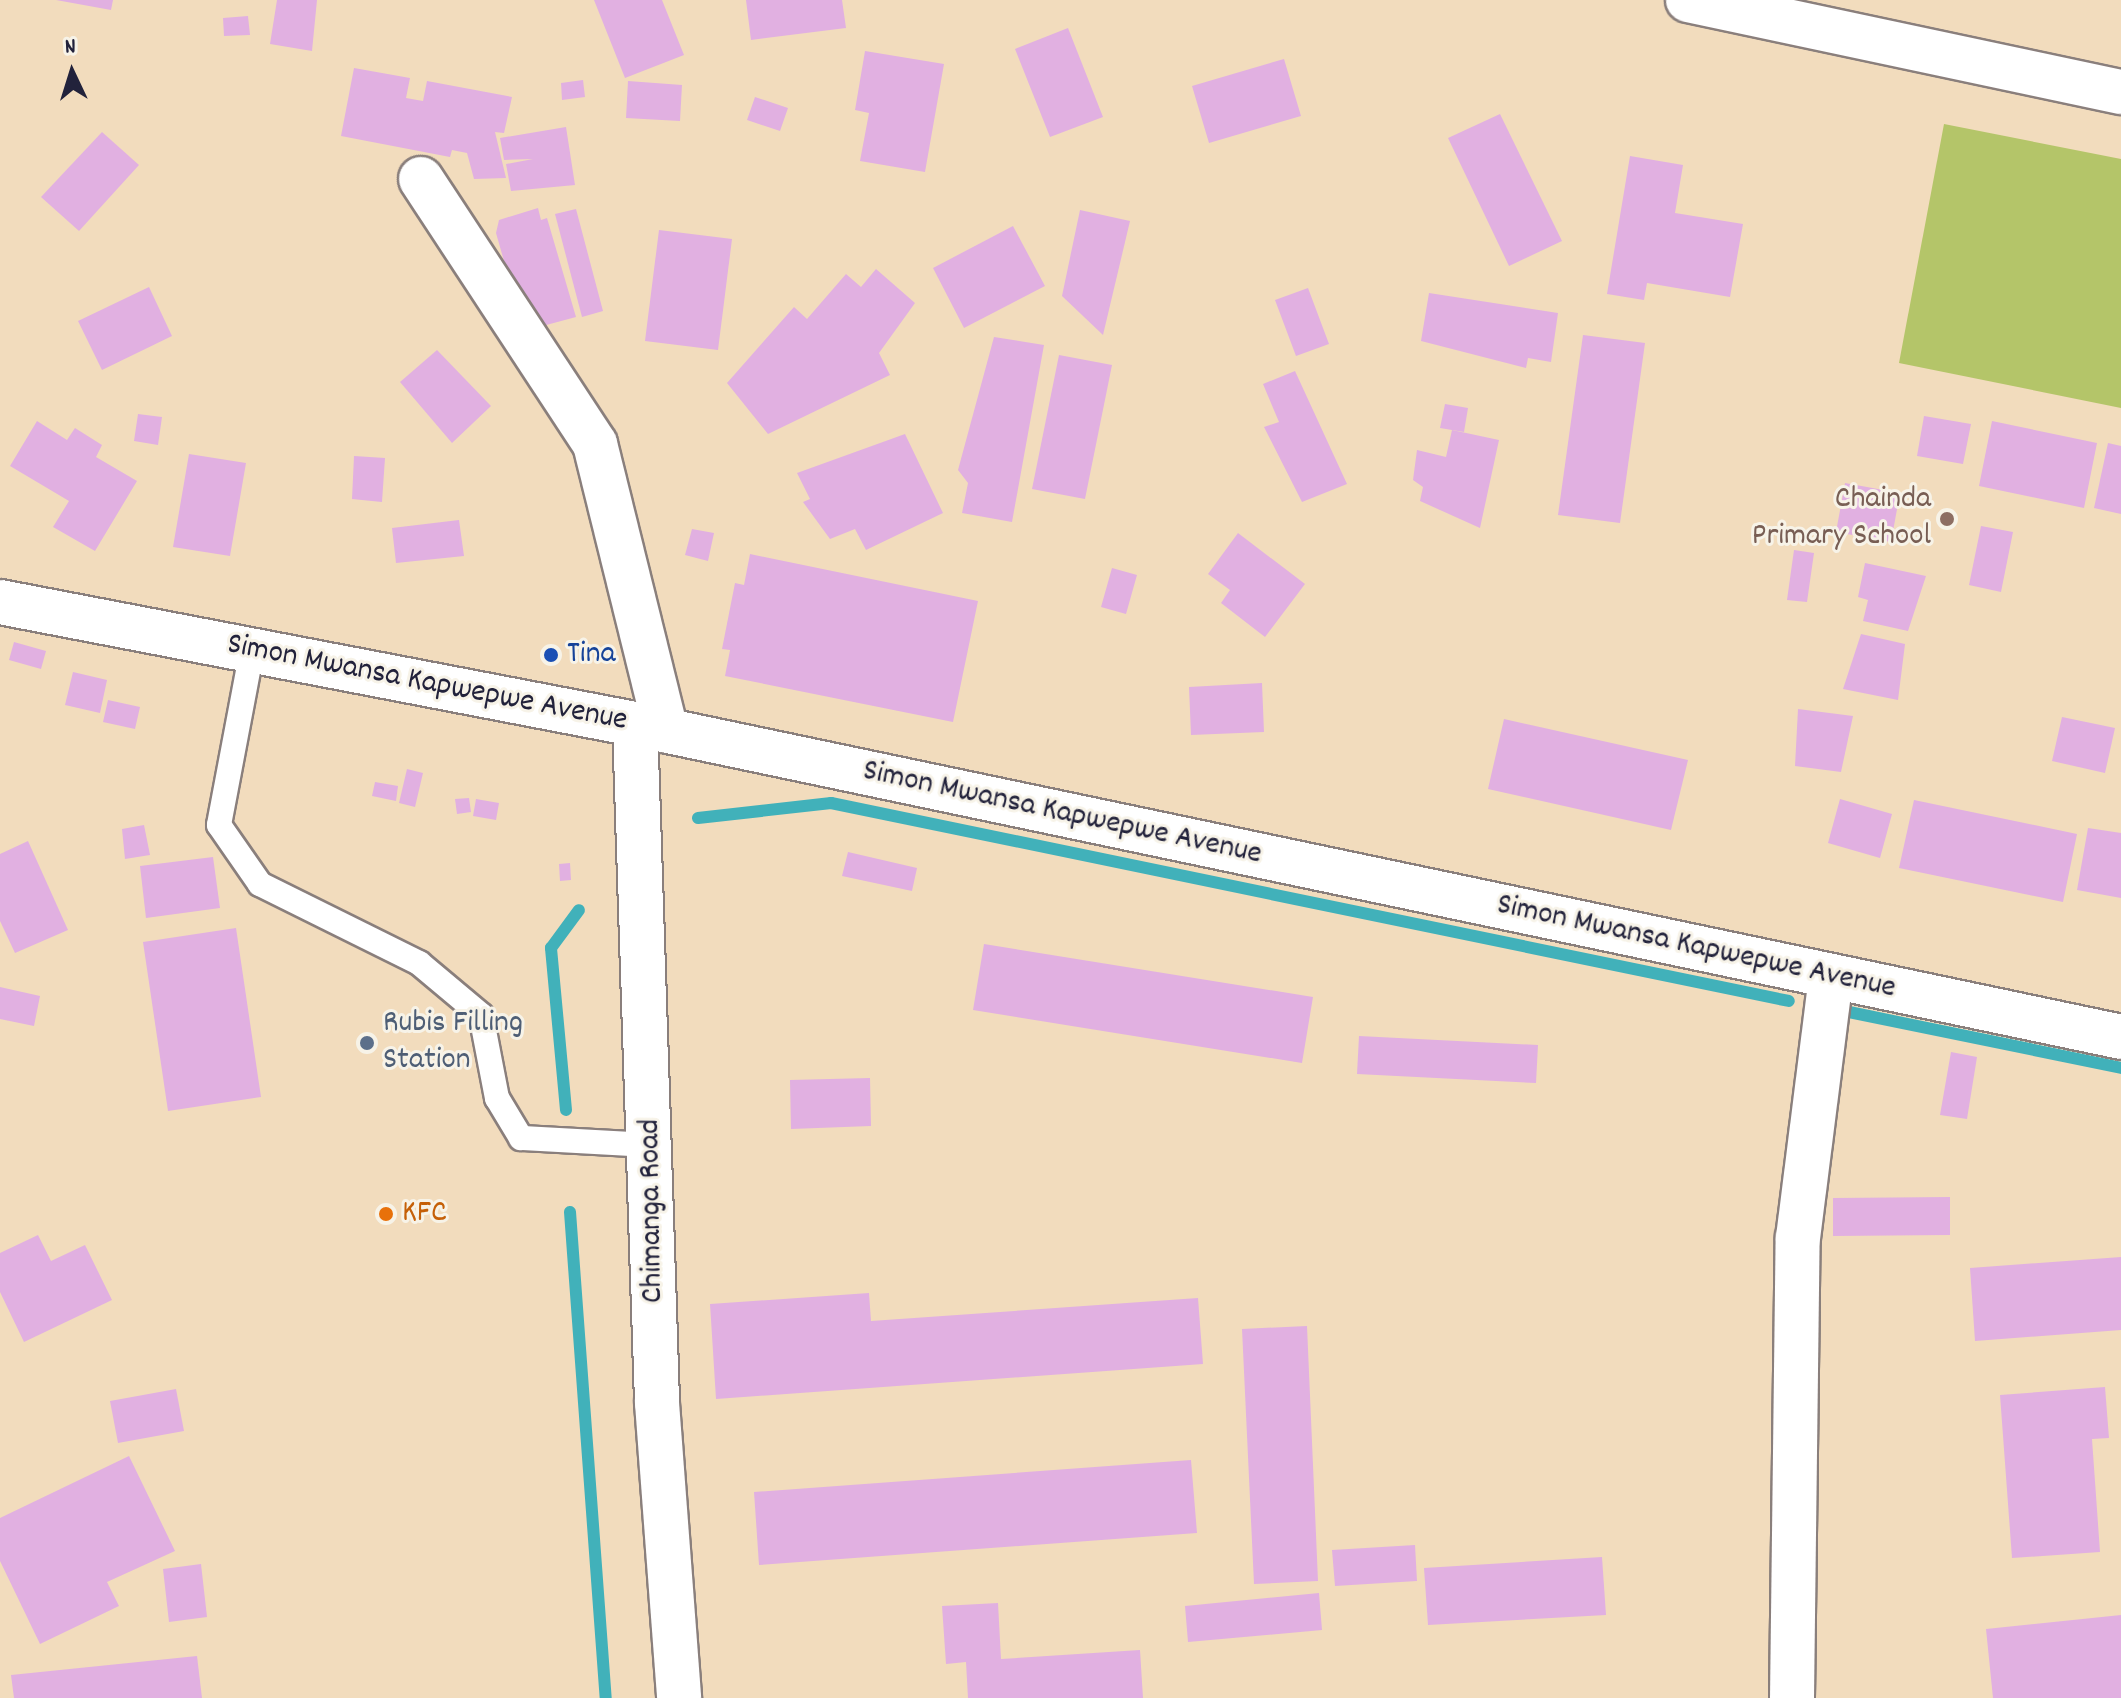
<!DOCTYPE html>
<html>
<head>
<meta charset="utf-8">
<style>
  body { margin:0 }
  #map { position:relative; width:2121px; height:1698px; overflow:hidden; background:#f2dcbd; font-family:Dekko,sans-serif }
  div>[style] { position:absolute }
  .green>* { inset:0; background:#b4c569 }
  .stream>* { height:12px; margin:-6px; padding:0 6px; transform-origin:6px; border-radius:6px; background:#41b1ba }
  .building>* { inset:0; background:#e1b0e1 }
  .roads { filter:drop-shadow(2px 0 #8a7f7c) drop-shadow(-2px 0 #8a7f7c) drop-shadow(0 2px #8a7f7c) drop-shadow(0 -2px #8a7f7c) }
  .lane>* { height:24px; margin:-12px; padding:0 12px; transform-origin:12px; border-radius:12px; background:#fff }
  .street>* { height:44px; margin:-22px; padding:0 22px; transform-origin:22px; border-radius:22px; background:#fff }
  .secondary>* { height:44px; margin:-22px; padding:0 22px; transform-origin:22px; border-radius:22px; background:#fff }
  .dots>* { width:22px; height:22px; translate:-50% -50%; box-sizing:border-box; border:4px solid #f7f3e8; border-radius:50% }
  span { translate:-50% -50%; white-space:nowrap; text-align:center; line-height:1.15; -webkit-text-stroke:6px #f7f3e8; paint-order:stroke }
  .education-label { font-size:32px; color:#785e54 }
  .right { translate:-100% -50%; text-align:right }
  .transit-label { font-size:32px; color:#164399 }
  .left { translate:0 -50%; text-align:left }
  .street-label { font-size:32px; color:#22223b }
  .service-label { font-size:32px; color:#4e5e75 }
  .food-label { font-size:32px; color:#c56008 }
  .north { position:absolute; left:32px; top:32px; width:80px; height:80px; -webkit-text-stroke:6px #f7f3e8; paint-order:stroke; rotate:356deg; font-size:22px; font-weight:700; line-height:32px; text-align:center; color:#22223b }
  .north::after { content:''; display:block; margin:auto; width:28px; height:36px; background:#22223b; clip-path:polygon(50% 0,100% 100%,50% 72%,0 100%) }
</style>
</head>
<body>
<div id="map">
  <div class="green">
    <div style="clip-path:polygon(1944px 124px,2121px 159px,2121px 408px,1899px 363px)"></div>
  </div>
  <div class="stream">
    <div style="left:698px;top:818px;width:134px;rotate:-6.4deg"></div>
    <div style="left:831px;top:803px;width:978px;rotate:11.68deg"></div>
    <div style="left:1849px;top:1012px;width:278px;rotate:11.6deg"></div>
    <div style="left:566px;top:1110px;width:163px;rotate:-95.3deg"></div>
    <div style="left:551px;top:948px;width:47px;rotate:-53.6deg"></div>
    <div style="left:570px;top:1212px;width:487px;rotate:85.8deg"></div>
  </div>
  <div class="building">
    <div style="clip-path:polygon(56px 0,113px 0,111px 10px)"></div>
    <div style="clip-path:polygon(277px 0,317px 0,312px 51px,270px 44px)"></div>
    <div style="clip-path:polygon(594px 0,662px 0,684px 55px,625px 78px)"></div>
    <div style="clip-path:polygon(746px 0,842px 0,846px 28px,751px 40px)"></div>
    <div style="clip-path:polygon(248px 16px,250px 35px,224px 36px,223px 18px)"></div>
    <div style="clip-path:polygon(1068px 28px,1103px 117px,1050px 137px,1015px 49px)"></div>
    <div style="clip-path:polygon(865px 51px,944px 64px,925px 172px,860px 161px,869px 113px,855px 110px)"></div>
    <div style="clip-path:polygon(1284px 59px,1301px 116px,1209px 143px,1192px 86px)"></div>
    <div style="clip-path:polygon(354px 68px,410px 78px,406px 98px,423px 101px,427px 81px,512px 97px,504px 133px,495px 132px,506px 178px,474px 179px,467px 153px,452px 150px,450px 157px,341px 136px)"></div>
    <div style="clip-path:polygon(583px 80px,585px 97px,562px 100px,561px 83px)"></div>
    <div style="clip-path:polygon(628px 81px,682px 85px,680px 121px,626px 118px)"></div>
    <div style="clip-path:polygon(755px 97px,788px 108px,780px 131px,747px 120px)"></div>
    <div style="clip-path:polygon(1500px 114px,1562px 241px,1509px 266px,1448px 138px)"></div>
    <div style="clip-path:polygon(566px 127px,575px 185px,511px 191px,506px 164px,533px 159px,504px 160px,500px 138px)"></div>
    <div style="clip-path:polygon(102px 132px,139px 165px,79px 231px,41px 197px)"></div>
    <div style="clip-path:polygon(1630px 156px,1683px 165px,1675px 213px,1743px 224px,1730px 297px,1647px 283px,1644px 300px,1607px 294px)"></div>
    <div style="clip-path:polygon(538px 208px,541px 220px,547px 218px,576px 317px,524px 331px,496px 233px,499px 220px)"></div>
    <div style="clip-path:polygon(576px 209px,603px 311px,582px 317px,555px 214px)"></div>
    <div style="clip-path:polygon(1080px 210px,1130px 221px,1103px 335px,1062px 296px)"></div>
    <div style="clip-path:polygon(1013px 226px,1045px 286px,964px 328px,933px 268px)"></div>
    <div style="clip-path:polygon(659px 230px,732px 239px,718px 350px,645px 341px)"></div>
    <div style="clip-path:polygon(876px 269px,915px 303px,879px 353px,890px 375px,768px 434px,727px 383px,794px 307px,807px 319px,846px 274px,861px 287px)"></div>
    <div style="clip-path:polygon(149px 287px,172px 336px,102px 370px,78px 321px)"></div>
    <div style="clip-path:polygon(1308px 288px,1329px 344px,1296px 356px,1275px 300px)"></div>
    <div style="clip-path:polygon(1429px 293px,1558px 313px,1551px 362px,1528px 358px,1526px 368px,1421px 341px)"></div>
    <div style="clip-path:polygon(1583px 335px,1645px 343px,1620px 523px,1558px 515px)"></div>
    <div style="clip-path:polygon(994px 337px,1044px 345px,1012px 522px,962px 513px,968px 483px,958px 470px)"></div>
    <div style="clip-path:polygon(437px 350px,491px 406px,452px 443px,400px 382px)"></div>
    <div style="clip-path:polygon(1059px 355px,1112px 365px,1085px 499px,1032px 489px)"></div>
    <div style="clip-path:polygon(1295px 371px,1347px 484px,1302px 502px,1264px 427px,1279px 422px,1263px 384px)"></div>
    <div style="clip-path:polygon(1445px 404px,1468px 408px,1464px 432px,1440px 428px)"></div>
    <div style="clip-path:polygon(138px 414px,162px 417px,158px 445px,134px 441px)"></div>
    <div style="clip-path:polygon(1924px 416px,1971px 424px,1963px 464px,1917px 456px)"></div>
    <div style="clip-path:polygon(37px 421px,67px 440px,75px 428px,102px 445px,96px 457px,137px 481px,95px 551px,53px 527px,69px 501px,10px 466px)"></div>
    <div style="clip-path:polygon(1992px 421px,2097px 443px,2084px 508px,1979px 486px)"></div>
    <div style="clip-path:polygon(1452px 430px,1499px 440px,1480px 528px,1420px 501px,1423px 487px,1413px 480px,1417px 450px,1446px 457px)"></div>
    <div style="clip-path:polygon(905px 434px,943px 513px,866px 550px,855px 529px,830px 539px,803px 502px,810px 499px,797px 473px)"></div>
    <div style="clip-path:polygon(2108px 443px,2121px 446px,2121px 514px,2094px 508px)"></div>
    <div style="clip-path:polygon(189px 454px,246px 463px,230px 556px,173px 547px)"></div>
    <div style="clip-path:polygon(354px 456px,385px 458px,382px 502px,352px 499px)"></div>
    <div style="clip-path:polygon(1845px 483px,1900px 493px,1891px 542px,1836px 532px)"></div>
    <div style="clip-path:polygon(459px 520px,464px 556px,396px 563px,392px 528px)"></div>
    <div style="clip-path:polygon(1981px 526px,2013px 532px,2001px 592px,1969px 585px)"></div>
    <div style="clip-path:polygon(692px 529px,714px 533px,708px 561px,685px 555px)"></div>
    <div style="clip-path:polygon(1238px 533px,1305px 584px,1265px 637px,1221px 603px,1230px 590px,1208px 574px)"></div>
    <div style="clip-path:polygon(1794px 550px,1814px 553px,1807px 602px,1787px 600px)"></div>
    <div style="clip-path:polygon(750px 554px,978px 601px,953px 722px,725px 676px,730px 650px,722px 649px,735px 583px,744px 585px)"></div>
    <div style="clip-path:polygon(1865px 563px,1926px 576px,1908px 631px,1863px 621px,1868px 600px,1858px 597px)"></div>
    <div style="clip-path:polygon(1112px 568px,1137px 575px,1126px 614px,1101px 607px)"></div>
    <div style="clip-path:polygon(1861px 634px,1905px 644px,1898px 700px,1843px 689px)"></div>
    <div style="clip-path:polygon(14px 642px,46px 651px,41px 669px,9px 660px)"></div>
    <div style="clip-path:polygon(73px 672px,107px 680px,100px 713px,65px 705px)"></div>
    <div style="clip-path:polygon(1262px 683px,1264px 732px,1191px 735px,1189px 687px)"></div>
    <div style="clip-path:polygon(108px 700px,140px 707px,135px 729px,103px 722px)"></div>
    <div style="clip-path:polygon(1798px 709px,1853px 716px,1841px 772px,1795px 766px)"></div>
    <div style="clip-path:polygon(2062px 717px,2115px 728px,2105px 773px,2052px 761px)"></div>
    <div style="clip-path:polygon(1504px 719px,1688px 760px,1671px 830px,1488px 789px)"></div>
    <div style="clip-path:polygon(407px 769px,423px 773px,415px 807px,399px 803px)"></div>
    <div style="clip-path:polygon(375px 782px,398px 786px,396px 801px,372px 796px)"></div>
    <div style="clip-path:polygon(469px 798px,471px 812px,457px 814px,455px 799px)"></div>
    <div style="clip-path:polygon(476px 799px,499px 803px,496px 820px,473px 816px)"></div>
    <div style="clip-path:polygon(1840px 799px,1892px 814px,1880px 858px,1828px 843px)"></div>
    <div style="clip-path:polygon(1914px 800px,2077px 834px,2063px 902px,1899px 868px)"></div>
    <div style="clip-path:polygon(144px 825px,150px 855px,125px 859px,122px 829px)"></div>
    <div style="clip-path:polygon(2088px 828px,2121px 833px,2121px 898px,2077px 890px)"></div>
    <div style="clip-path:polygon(28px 841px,68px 930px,15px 953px,0 921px,0 854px)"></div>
    <div style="clip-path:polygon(848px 852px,917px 868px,912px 891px,842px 876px)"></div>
    <div style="clip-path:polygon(213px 857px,220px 908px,146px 918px,140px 866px)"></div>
    <div style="clip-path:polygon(570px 863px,571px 880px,560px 881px,559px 864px)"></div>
    <div style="clip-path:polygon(236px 928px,261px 1097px,168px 1111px,143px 942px)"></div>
    <div style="clip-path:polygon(984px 944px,1313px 997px,1302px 1063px,973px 1010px)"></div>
    <div style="clip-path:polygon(0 987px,40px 996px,34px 1026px,0 1019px)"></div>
    <div style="clip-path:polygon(1359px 1036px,1538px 1045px,1536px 1083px,1357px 1074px)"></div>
    <div style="clip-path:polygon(1951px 1052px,1977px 1057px,1967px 1119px,1940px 1115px)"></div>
    <div style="clip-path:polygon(870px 1078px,871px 1126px,791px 1129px,790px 1080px)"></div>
    <div style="clip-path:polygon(1950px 1197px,1950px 1235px,1833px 1236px,1833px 1198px)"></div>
    <div style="clip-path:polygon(38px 1235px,51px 1261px,85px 1245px,112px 1300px,24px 1342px,0 1292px,0 1253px)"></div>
    <div style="clip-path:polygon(2121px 1257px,2121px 1330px,1975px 1341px,1970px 1268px)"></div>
    <div style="clip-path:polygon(869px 1293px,871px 1321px,1198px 1298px,1203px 1364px,716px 1399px,710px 1304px)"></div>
    <div style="clip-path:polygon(1307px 1326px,1318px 1581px,1254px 1584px,1242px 1329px)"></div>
    <div style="clip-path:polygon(2105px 1387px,2109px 1438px,2092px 1439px,2100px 1552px,2012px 1558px,2000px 1395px)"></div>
    <div style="clip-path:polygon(176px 1389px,184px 1431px,118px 1443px,110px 1401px)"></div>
    <div style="clip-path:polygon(129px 1456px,175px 1551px,107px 1582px,119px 1606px,40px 1644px,0 1561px,0 1518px)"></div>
    <div style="clip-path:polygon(1191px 1460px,1197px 1533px,759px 1565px,754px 1492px)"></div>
    <div style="clip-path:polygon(1415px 1545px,1417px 1581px,1335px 1586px,1332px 1550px)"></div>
    <div style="clip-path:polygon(1602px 1557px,1606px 1615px,1428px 1625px,1424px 1568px)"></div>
    <div style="clip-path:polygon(201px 1564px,207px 1617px,169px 1622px,163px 1569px)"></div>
    <div style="clip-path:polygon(1319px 1593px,1322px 1630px,1188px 1642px,1185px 1606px)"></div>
    <div style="clip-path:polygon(998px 1603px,1001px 1659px,1140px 1650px,1143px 1698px,968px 1698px,966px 1662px,946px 1664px,942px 1606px)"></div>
    <div style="clip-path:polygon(2121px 1615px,2121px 1698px,1993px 1698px,1986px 1629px)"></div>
    <div style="clip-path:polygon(197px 1656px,202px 1698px,14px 1698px,11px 1675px)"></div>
  </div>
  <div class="roads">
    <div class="lane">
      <div style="left:252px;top:650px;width:178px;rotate:100.7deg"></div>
      <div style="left:219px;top:825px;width:72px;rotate:55.2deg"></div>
      <div style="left:260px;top:884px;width:178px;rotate:26.4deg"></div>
      <div style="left:419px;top:963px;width:81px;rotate:40deg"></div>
      <div style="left:481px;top:1015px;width:85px;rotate:79.1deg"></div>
      <div style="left:497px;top:1098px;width:47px;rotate:59deg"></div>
      <div style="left:521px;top:1138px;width:130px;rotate:3.1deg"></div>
    </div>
    <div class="street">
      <div style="left:1688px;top:0;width:443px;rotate:12deg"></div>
      <div style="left:421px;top:179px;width:317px;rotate:56.7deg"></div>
      <div style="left:595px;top:444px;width:295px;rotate:76.1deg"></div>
      <div style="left:1792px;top:1698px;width:460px;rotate:-89.3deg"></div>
      <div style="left:1798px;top:1238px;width:263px;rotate:-82.8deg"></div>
    </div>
    <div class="secondary">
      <div style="left:0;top:602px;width:647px;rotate:10.88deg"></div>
      <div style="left:635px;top:724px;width:1519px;rotate:11.89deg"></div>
      <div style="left:635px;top:724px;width:679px;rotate:88.14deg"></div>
      <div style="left:657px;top:1403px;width:296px;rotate:85.7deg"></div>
    </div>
  </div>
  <div class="dots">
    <div style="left:1947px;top:519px;background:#8d6e63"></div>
    <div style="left:551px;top:655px;background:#1a4fb4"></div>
    <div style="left:367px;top:1043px;background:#5c6f8a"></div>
    <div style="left:386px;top:1214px;background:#e8710a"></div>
  </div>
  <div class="education-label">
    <span class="right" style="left:1931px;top:519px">Chainda<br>Primary School</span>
  </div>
  <div class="transit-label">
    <span class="left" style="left:567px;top:655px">Tina</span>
  </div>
  <div class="street-label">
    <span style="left:427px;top:684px;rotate:11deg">Simon Mwansa Kapwepwe Avenue</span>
    <span style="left:1062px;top:814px;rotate:12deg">Simon Mwansa Kapwepwe Avenue</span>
    <span style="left:1696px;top:948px;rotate:12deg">Simon Mwansa Kapwepwe Avenue</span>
    <span style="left:653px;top:1211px;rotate:-91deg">Chimanga Road</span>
  </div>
  <div class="service-label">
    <span class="left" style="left:383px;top:1043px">Rubis Filling<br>Station</span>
  </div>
  <div class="food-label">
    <span class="left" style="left:402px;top:1214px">KFC</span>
  </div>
  <div class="north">N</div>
</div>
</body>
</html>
